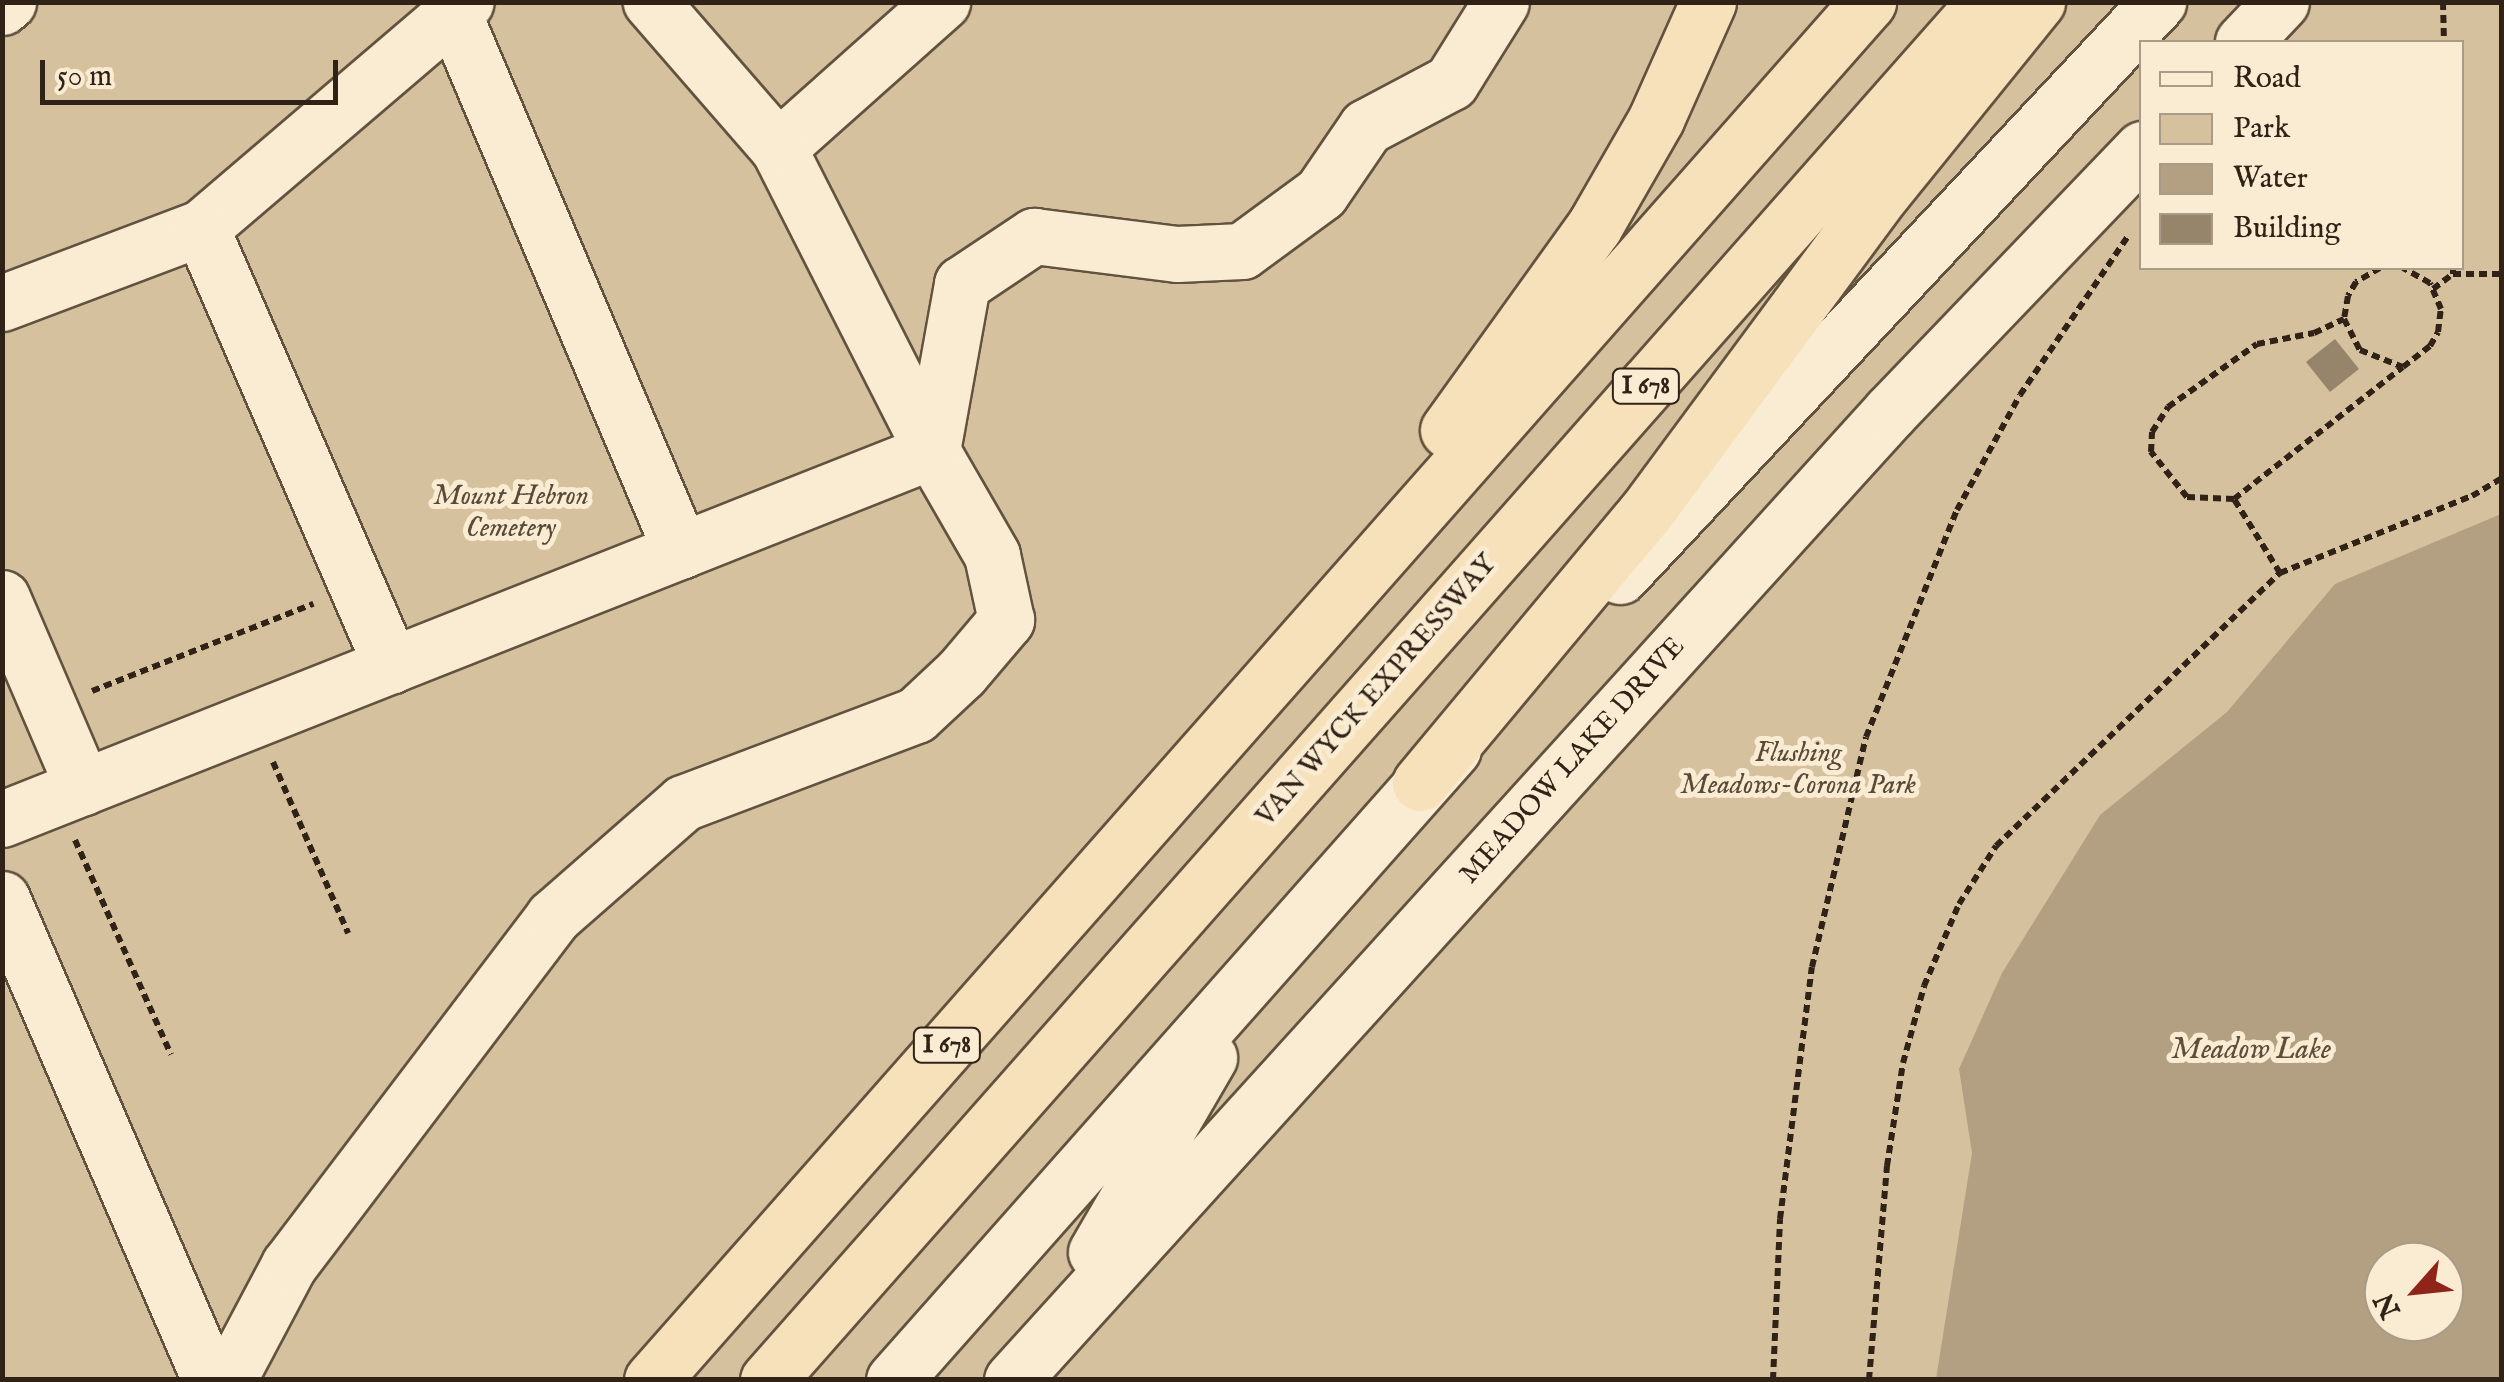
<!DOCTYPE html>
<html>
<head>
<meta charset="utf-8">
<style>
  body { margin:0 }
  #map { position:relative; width:2504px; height:1382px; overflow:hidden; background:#f7e1ba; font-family:"IM FELL English",serif }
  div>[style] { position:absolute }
  .green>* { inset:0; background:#d5c19e }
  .water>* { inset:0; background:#b3a082 }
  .building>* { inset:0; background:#97856b }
  .path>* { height:6px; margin-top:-3px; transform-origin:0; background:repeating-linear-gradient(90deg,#302216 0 8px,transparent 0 13px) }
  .roads { filter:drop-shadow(2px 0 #62523f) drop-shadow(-2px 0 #62523f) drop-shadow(0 2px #62523f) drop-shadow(0 -2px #62523f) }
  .minor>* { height:55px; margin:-27.5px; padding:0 27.5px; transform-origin:27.5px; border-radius:27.5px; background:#faecd2 }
  .highway>* { height:55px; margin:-27.5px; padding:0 27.5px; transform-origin:27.5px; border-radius:27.5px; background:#f7e1ba }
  span { translate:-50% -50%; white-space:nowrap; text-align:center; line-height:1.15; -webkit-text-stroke:10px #faecd2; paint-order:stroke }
  .shield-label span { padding:2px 8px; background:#faecd2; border:2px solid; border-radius:8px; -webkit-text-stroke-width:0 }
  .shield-label { font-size:25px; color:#302216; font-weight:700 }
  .park-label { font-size:28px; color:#594a38; font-style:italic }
  .street-label { font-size:28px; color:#302216 }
  .water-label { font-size:30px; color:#5e4e3c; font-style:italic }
  .frame { position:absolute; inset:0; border:5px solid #302216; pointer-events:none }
  .legend { position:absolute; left:2139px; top:40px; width:325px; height:230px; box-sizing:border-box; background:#faecd2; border:2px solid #a99b87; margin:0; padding:12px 18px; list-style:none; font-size:30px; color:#302216 }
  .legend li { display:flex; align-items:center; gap:20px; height:50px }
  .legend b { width:50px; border:2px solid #a99b87 }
  .north { position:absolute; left:2364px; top:1242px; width:100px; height:100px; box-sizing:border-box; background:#faecd2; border:2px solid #a99b87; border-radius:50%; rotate:243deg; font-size:28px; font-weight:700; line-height:40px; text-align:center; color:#302216 }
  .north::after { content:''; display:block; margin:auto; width:35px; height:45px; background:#8f2418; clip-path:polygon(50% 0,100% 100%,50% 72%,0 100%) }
  .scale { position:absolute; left:40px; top:60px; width:298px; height:45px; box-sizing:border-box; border:5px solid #302216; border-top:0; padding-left:12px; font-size:30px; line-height:35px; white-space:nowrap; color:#302216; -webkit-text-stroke:8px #faecd2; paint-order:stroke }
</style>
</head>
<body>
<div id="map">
  <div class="green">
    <div style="clip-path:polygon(evenodd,3px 3px,2501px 3px,2501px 1379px,3px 1380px,3px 3px,2142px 42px,2462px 42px,2462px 268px,2142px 268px,2142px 42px,3px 3px,2384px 1262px,2444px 1262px,2444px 1322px,2384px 1322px,2384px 1262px)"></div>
  </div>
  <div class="water">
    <div style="clip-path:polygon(evenodd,2501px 514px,2501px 1379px,1936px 1379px,1972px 1153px,1959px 1069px,2002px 973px,2100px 815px,2227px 712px,2335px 584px,2501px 514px,2384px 1262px,2444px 1262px,2444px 1322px,2384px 1322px,2384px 1262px)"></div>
  </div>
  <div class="building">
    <div style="clip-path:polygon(2335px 339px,2359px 369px,2330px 392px,2306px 362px)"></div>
  </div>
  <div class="path">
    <div style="left:2443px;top:2px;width:40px;rotate:88.6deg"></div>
    <div style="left:2380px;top:268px;width:28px;rotate:150deg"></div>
    <div style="left:2356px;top:282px;width:16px;rotate:120deg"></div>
    <div style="left:2348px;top:296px;width:23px;rotate:100deg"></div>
    <div style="left:2344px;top:319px;width:35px;rotate:63deg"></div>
    <div style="left:2360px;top:350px;width:46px;rotate:21.6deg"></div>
    <div style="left:2403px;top:367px;width:34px;rotate:-38deg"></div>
    <div style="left:2430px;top:346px;width:16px;rotate:-60deg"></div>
    <div style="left:2438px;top:332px;width:23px;rotate:-83deg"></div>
    <div style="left:2441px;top:309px;width:28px;rotate:-113deg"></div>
    <div style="left:2430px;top:283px;width:31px;rotate:-151deg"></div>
    <div style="left:2453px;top:268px;width:6px;rotate:90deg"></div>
    <div style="left:2453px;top:274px;width:49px"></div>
    <div style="left:2433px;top:289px;width:25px;rotate:-37deg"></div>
    <div style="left:2234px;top:499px;width:47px;rotate:-177.6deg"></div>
    <div style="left:2187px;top:497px;width:58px;rotate:-128.7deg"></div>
    <div style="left:2151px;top:452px;width:20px;rotate:-87deg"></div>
    <div style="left:2152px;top:432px;width:30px;rotate:-57deg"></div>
    <div style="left:2168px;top:407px;width:109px;rotate:-35.3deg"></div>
    <div style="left:2257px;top:344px;width:58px;rotate:-10.9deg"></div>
    <div style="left:2314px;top:333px;width:33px;rotate:-25deg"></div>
    <div style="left:2280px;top:573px;width:87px;rotate:-121.9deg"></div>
    <div style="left:2234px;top:499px;width:214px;rotate:-38deg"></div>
    <div style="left:92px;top:691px;width:238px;rotate:-21.5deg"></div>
    <div style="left:273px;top:762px;width:187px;rotate:66.3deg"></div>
    <div style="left:75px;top:840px;width:235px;rotate:65.9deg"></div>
    <div style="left:1773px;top:1380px;width:161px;rotate:-87.5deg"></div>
    <div style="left:1780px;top:1219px;width:254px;rotate:-82.8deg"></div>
    <div style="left:1812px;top:967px;width:236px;rotate:-76.8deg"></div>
    <div style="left:1866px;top:737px;width:245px;rotate:-68.2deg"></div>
    <div style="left:1957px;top:510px;width:131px;rotate:-61.3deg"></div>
    <div style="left:2020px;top:395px;width:192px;rotate:-55.8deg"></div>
    <div style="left:1869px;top:1380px;width:215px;rotate:-85.2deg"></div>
    <div style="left:1887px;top:1166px;width:104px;rotate:-81.2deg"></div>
    <div style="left:1903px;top:1063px;width:80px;rotate:-74.7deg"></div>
    <div style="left:1924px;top:986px;width:89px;rotate:-66.9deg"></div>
    <div style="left:1959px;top:904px;width:69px;rotate:-57.5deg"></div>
    <div style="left:1996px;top:846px;width:394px;rotate:-43.9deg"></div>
    <div style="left:2280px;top:573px;width:207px;rotate:-21.9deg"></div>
    <div style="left:2472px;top:496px;width:35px;rotate:-31deg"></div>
  </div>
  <div class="roads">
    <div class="minor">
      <div style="left:2px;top:7px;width:8px;rotate:-40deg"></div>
      <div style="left:453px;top:13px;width:584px;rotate:67.03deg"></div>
      <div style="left:2243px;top:42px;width:55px;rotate:-46.5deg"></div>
      <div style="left:778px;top:148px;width:220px;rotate:-41.7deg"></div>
      <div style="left:201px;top:228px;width:348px;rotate:-40.5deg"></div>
      <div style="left:2px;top:303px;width:213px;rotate:-20.7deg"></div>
      <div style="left:201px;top:228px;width:477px;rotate:66.5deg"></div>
      <div style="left:932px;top:451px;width:170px;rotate:-79.8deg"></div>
      <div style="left:962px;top:284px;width:87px;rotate:-33.7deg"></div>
      <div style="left:1034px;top:236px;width:144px;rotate:7.2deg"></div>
      <div style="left:1177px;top:254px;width:65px;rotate:-2.6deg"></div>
      <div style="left:1242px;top:251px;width:98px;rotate:-36.3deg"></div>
      <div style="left:1321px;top:193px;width:80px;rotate:-55.7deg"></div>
      <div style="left:1366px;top:127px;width:96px;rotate:-27.9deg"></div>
      <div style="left:1451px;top:82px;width:94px;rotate:-58deg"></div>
      <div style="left:1620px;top:576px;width:787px;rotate:-46.85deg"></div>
      <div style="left:2px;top:598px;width:206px;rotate:66.8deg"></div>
      <div style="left:2px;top:819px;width:1000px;rotate:-21.59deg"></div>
      <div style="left:2px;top:899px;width:524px;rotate:66.61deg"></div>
      <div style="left:1096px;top:1252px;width:225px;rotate:-59.8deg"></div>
      <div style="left:228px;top:1380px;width:130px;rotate:-62.1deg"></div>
      <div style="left:289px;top:1265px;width:437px;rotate:-52.8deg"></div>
      <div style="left:553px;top:917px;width:173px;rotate:-41.2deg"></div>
      <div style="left:683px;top:803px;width:249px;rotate:-20.7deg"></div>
      <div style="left:916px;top:715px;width:62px;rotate:-43deg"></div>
      <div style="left:961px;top:673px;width:70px;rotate:-49.7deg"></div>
      <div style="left:1006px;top:620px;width:66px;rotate:-102.2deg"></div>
      <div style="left:992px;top:555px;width:120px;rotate:-120deg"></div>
      <div style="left:932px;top:451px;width:340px;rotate:-116.9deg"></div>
      <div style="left:778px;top:148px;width:194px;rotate:-131deg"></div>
      <div style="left:894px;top:1380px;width:843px;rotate:-48.46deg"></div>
      <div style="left:1012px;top:1380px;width:1308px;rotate:-47.79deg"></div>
      <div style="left:1891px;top:411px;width:363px;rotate:-46.2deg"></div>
    </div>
    <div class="highway">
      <div style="left:1448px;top:430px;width:250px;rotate:-54.3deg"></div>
      <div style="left:1594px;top:227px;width:125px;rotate:-60.1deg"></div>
      <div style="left:1656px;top:119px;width:128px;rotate:-66deg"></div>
      <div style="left:1420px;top:783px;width:353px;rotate:-50.2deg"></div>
      <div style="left:1646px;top:512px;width:398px;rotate:-53.5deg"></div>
      <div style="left:1883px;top:192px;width:245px;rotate:-51deg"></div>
      <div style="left:652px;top:1380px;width:1838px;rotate:-48.57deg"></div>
      <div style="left:768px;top:1380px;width:1838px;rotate:-48.55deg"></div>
    </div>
  </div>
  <div class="shield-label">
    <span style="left:1646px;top:386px">I 678</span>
    <span style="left:947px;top:1045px">I 678</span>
  </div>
  <div class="park-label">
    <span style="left:511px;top:513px">Mount Hebron<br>Cemetery</span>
    <span style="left:1798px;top:770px">Flushing<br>Meadows-Corona Park</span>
  </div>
  <div class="street-label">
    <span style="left:1377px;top:691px;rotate:-49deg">VAN WYCK EXPRESSWAY</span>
    <span style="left:1573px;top:761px;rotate:-48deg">MEADOW LAKE DRIVE</span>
  </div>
  <div class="water-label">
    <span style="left:2251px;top:1050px">Meadow Lake</span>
  </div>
  <div class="frame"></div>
  <ul class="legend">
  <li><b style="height:12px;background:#faecd2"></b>Road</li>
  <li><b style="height:28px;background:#d5c19e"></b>Park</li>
  <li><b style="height:28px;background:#b3a082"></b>Water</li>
  <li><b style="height:28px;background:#97856b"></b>Building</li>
  </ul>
  <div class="north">N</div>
  <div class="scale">50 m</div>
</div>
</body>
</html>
